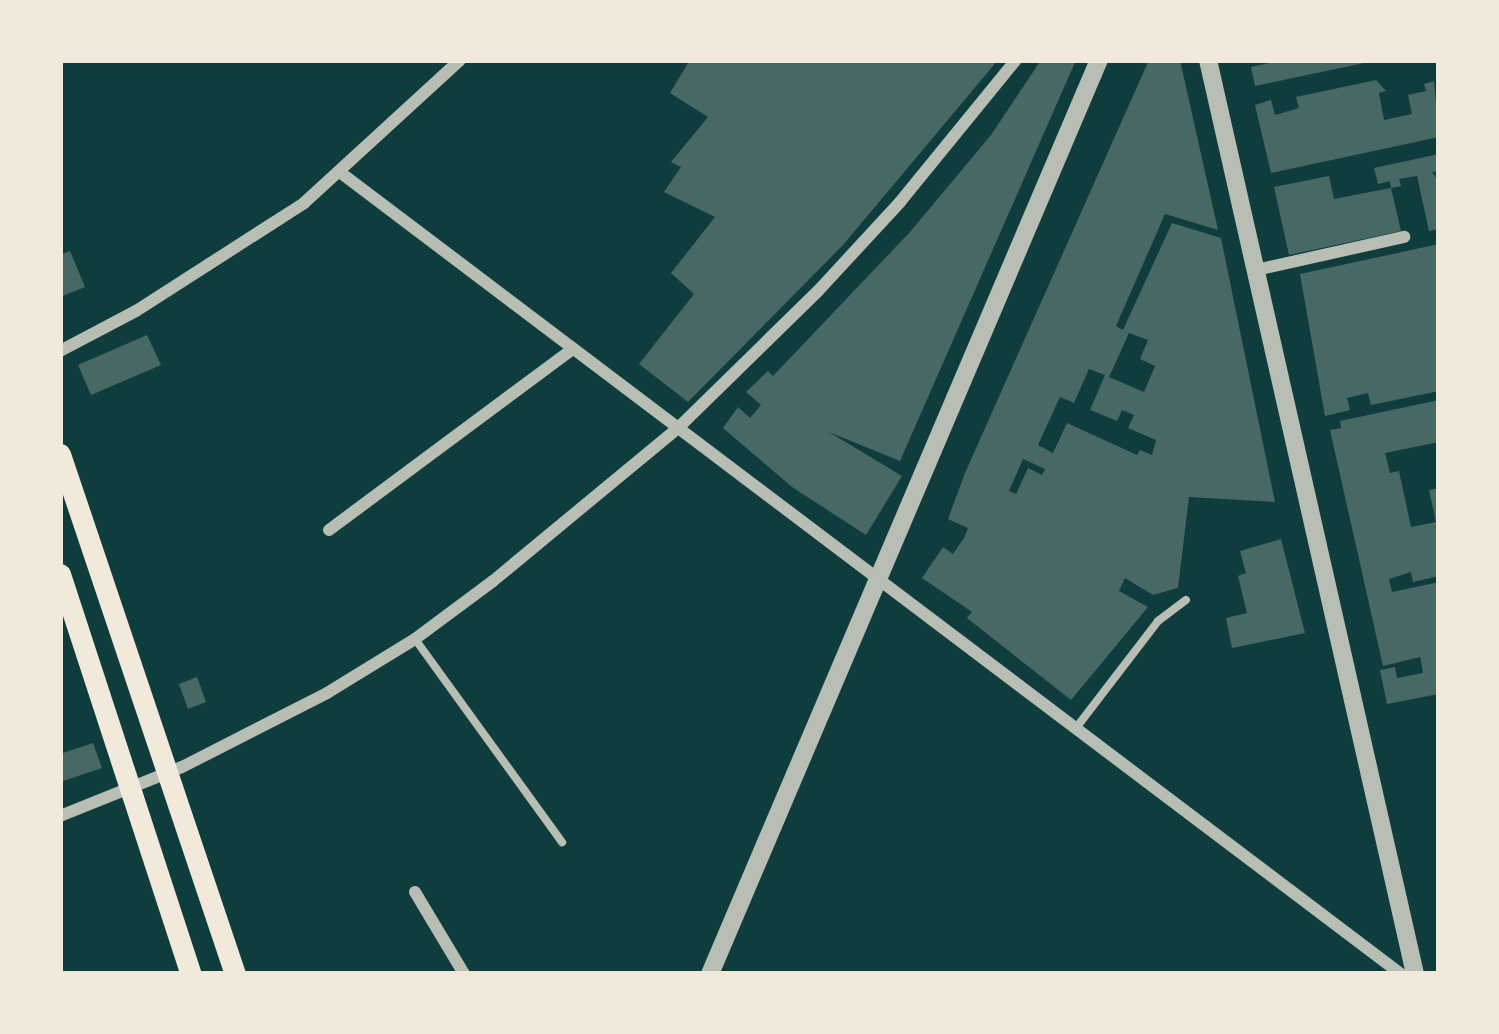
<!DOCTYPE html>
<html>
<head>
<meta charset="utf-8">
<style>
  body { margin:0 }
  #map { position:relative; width:1499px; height:1034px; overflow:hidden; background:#0f3d3e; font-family:"Exo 2",sans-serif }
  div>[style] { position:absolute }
  .building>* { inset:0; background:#486865 }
  .path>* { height:6px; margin:-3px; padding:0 3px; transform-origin:3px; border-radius:3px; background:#f1e9da }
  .service>* { height:8px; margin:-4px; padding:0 4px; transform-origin:4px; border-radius:4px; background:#b8beb3 }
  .minor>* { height:12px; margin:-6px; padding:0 6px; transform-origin:6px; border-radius:6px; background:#b8beb3 }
  .tertiary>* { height:18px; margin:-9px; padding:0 9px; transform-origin:9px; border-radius:9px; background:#b8beb3 }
  .secondary>* { height:21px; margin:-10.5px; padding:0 10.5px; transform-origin:10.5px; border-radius:10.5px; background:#f1e9da }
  span { translate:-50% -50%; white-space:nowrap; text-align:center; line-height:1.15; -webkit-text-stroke:9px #f1e9da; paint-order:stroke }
  .frame { position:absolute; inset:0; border:63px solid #f1e9da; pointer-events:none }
</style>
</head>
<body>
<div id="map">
  <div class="building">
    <div style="clip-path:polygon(690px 60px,998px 60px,843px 245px,688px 402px,639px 364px,694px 294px,671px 273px,715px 217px,664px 192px,681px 167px,671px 162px,708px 117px,670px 93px)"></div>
    <div style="clip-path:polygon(1041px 60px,1076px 60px,900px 461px,829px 432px,902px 476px,866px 535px,792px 487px,723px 428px,738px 407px,750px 418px,761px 405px,746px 392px,768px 371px,773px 376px,910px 232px,991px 135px)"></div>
    <div style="clip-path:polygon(evenodd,1149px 60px,1180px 60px,1218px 230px,1165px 214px,1116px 326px,1123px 330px,1172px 223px,1221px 238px,1275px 502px,1189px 497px,1178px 588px,1153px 595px,1125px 578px,1119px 591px,1148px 607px,1071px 700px,967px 618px,972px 612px,922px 578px,943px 547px,953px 554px,964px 538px,968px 528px,948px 519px,965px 473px,1149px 60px,1129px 333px,1148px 340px,1140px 359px,1155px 366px,1144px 392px,1109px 377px,1129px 333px,1149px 60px,1089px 369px,1105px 375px,1090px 410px,1117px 421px,1122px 410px,1134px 415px,1128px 428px,1156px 440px,1152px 455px,1140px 450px,1137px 455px,1067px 423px,1053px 453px,1038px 445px,1060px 397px,1074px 403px,1089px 369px,1149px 60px,1023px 459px,1045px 469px,1042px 475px,1028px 468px,1016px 494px,1009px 491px,1023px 459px)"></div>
    <div style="clip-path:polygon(1284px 60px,1369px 60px,1369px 62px,1255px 86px,1251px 67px)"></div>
    <div style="clip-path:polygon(1376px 80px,1386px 91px,1379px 93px,1384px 120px,1412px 114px,1408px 95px,1426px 91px,1424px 84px,1434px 81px,1439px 137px,1271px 173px,1255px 105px,1271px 100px,1275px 115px,1299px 108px,1296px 97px)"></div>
    <div style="clip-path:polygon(1439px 154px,1439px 171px,1432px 172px,1439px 182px,1439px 229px,1429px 231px,1417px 176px,1399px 179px,1401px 186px,1391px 188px,1390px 181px,1378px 184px,1374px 168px)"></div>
    <div style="clip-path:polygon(1329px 176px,1334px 199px,1391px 188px,1401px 231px,1289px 255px,1274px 187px)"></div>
    <div style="clip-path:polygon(1439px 244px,1439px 391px,1371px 405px,1368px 393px,1347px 398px,1350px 410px,1325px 416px,1300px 274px)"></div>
    <div style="clip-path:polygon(70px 251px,85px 287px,60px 297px,60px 255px)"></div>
    <div style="clip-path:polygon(147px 335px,161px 365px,91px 395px,78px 365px)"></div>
    <div style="clip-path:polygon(1439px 400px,1439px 442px,1385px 453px,1390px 473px,1399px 471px,1411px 527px,1436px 522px,1429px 490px,1439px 488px,1439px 576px,1413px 582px,1411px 572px,1389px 579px,1392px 592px,1439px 582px,1439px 694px,1387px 704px,1380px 670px,1395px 667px,1397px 678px,1423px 673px,1421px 661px,1420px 657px,1383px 666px,1330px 430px,1341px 428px,1340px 421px)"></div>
    <div style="clip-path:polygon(1281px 539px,1305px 633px,1232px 648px,1226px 618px,1247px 613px,1238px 576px,1246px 573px,1240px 551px)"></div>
    <div style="clip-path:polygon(197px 677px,206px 702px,188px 709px,179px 684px)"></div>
    <div style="clip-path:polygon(93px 743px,102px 768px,60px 782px,60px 754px)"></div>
  </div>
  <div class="path">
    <div style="left:1439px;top:60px;width:1px;rotate:90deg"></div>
  </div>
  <div class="service">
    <div style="left:415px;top:639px;width:251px;rotate:54.1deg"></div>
    <div style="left:1076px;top:728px;width:135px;rotate:-52.5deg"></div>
    <div style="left:1158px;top:621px;width:35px;rotate:-37deg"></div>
  </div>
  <div class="minor">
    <div style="left:341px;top:173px;width:1329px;rotate:37.08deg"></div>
    <div style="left:1256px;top:270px;width:152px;rotate:-12.6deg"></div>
    <div style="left:60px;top:351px;width:86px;rotate:-27.8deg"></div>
    <div style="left:136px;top:311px;width:200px;rotate:-32.7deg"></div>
    <div style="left:304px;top:203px;width:212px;rotate:-42.5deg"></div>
    <div style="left:329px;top:530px;width:304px;rotate:-36.6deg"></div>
    <div style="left:60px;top:816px;width:131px;rotate:-21.9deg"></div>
    <div style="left:182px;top:767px;width:163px;rotate:-27deg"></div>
    <div style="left:327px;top:693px;width:103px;rotate:-31.5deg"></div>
    <div style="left:415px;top:639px;width:97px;rotate:-36.6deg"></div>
    <div style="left:493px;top:581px;width:240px;rotate:-39.6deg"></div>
    <div style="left:678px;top:428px;width:196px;rotate:-44.4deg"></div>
    <div style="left:818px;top:291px;width:121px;rotate:-47.3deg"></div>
    <div style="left:900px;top:202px;width:183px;rotate:-50.8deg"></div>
    <div style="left:415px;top:892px;width:96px;rotate:59.1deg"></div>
  </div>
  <div class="tertiary">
    <div style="left:1208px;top:60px;width:937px;rotate:77.24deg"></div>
    <div style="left:710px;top:974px;width:993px;rotate:-66.95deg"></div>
  </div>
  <div class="secondary">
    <div style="left:60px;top:454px;width:549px;rotate:71.4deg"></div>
    <div style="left:60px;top:574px;width:421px;rotate:71.9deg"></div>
  </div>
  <div class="frame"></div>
</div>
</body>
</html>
